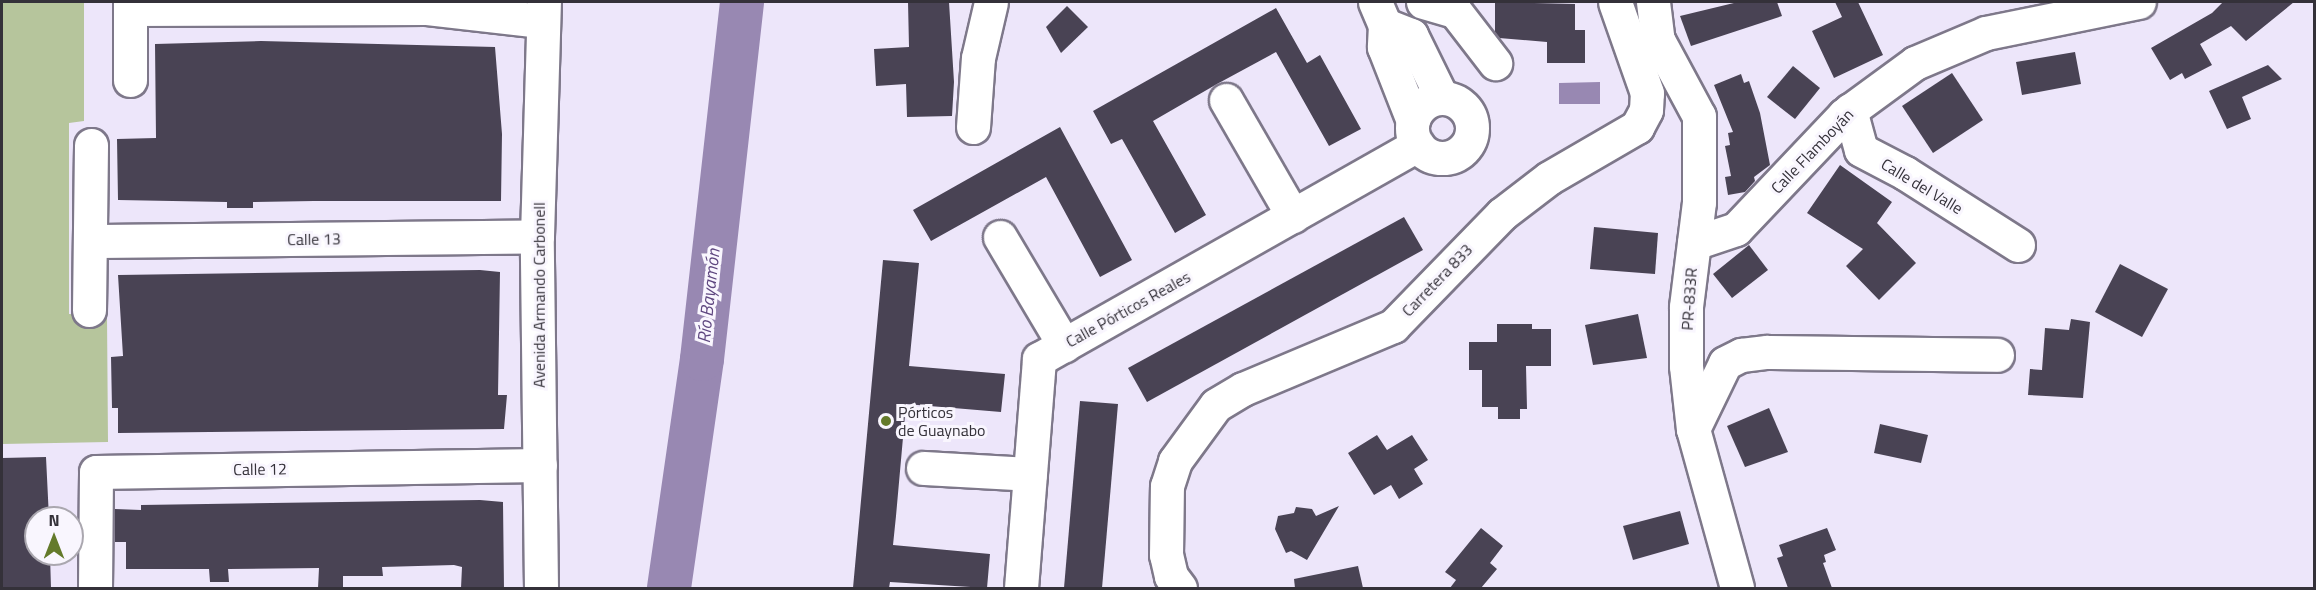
<!DOCTYPE html>
<html>
<head>
<meta charset="utf-8">
<style>
  body { margin:0 }
  #map { position:relative; width:2316px; height:590px; overflow:hidden; background:#ede6fa; font-family:"Titillium Web",sans-serif }
  div>[style] { position:absolute }
  .green>* { inset:0; background:#b6c59c }
  .water>* { inset:0; background:#9888b2 }
  .river>* { height:44px; margin:-22px; padding:0 22px; transform-origin:22px; border-radius:22px; background:#9888b2 }
  .building>* { inset:0; background:#494354 }
  .roads { filter:drop-shadow(2px 0 #7e788a) drop-shadow(-2px 0 #7e788a) drop-shadow(0 2px #7e788a) drop-shadow(0 -2px #7e788a) }
  .minor>* { height:33px; margin:-16.5px; padding:0 16.5px; transform-origin:16.5px; border-radius:16.5px; background:#fff }
  .minor>.ring { margin:-16.5px; padding:0; box-sizing:content-box; background:none; border:33px solid #fff; border-radius:50% }
  .dots>* { width:16px; height:16px; translate:-50% -50%; box-sizing:border-box; border:3px solid #f9f6fe; border-radius:50% }
  span { translate:-50% -50%; white-space:nowrap; text-align:center; line-height:1.15; -webkit-text-stroke:6px #f9f6fe; paint-order:stroke }
  .street-label { font-size:16px; color:#343139 }
  .poi-label { font-size:16px; color:#343139 }
  .left { translate:0 -50%; text-align:left }
  .water-label { font-size:18px; color:#5f4780; font-style:italic }
  .frame { position:absolute; inset:0; border:3px solid #343139; pointer-events:none }
  .north { position:absolute; left:24px; top:506px; width:60px; height:60px; box-sizing:border-box; background:#f9f6fe; border:2px solid #aaa7af; border-radius:50%; rotate:0deg; font-size:16px; font-weight:700; line-height:24px; text-align:center; color:#343139 }
  .north::after { content:''; display:block; margin:auto; width:21px; height:27px; background:#647a2b; clip-path:polygon(50% 0,100% 100%,50% 72%,0 100%) }
</style>
</head>
<body>
<div id="map">
  <div class="green">
    <div style="clip-path:polygon(2px 2px,84px 2px,84px 121px,69px 123px,69px 314px,107px 316px,108px 442px,2px 444px)"></div>
  </div>
  <div class="water">
    <div style="clip-path:polygon(1600px 82px,1600px 104px,1559px 104px,1559px 83px)"></div>
  </div>
  <div class="river">
    <div style="left:669px;top:588px;width:231px;rotate:-81.8deg"></div>
    <div style="left:702px;top:359px;width:359px;rotate:-83.6deg"></div>
  </div>
  <div class="building">
    <div style="clip-path:polygon(908px 2px,949px 2px,954px 82px,952px 116px,907px 117px,906px 84px,876px 86px,874px 49px,909px 47px)"></div>
    <div style="clip-path:polygon(1495px 2px,1575px 4px,1575px 30px,1585px 30px,1585px 63px,1547px 63px,1547px 42px,1499px 38px,1495px 33px)"></div>
    <div style="clip-path:polygon(1738px 2px,1777px 2px,1782px 16px,1691px 46px,1680px 16px)"></div>
    <div style="clip-path:polygon(1835px 2px,1858px 2px,1883px 55px,1834px 78px,1812px 31px,1842px 17px)"></div>
    <div style="clip-path:polygon(2223px 2px,2294px 2px,2246px 41px,2231px 26px,2200px 44px,2212px 65px,2185px 79px,2182px 73px,2170px 80px,2151px 48px,2212px 13px)"></div>
    <div style="clip-path:polygon(1067px 6px,1088px 27px,1061px 53px,1046px 27px)"></div>
    <div style="clip-path:polygon(1276px 8px,1307px 63px,1320px 55px,1361px 129px,1329px 146px,1276px 52px,1217px 84px,1153px 121px,1206px 215px,1175px 233px,1122px 139px,1111px 144px,1093px 111px)"></div>
    <div style="clip-path:polygon(261px 41px,495px 47px,502px 134px,501px 201px,314px 201px,253px 202px,253px 208px,227px 208px,227px 202px,118px 200px,117px 139px,156px 138px,155px 44px)"></div>
    <div style="clip-path:polygon(2075px 52px,2081px 84px,2022px 95px,2016px 62px)"></div>
    <div style="clip-path:polygon(2268px 65px,2282px 79px,2242px 97px,2251px 119px,2227px 129px,2209px 91px)"></div>
    <div style="clip-path:polygon(1793px 66px,1820px 88px,1795px 119px,1767px 97px)"></div>
    <div style="clip-path:polygon(1952px 73px,1983px 120px,1933px 153px,1902px 106px)"></div>
    <div style="clip-path:polygon(1741px 74px,1744px 83px,1749px 81px,1760px 113px,1770px 165px,1754px 177px,1755px 181px,1745px 192px,1728px 195px,1725px 177px,1731px 176px,1725px 146px,1730px 145px,1728px 133px,1733px 132px,1714px 85px)"></div>
    <div style="clip-path:polygon(1060px 127px,1132px 260px,1100px 277px,1046px 177px,931px 241px,913px 210px)"></div>
    <div style="clip-path:polygon(1840px 165px,1892px 202px,1877px 223px,1916px 263px,1879px 300px,1846px 266px,1863px 249px,1807px 213px)"></div>
    <div style="clip-path:polygon(1404px 217px,1423px 250px,1147px 402px,1128px 368px)"></div>
    <div style="clip-path:polygon(1594px 227px,1658px 233px,1655px 274px,1590px 269px)"></div>
    <div style="clip-path:polygon(1749px 245px,1768px 270px,1732px 298px,1713px 274px)"></div>
    <div style="clip-path:polygon(883px 260px,919px 263px,909px 366px,1005px 374px,1001px 412px,906px 404px,896px 516px,893px 545px,990px 554px,987px 588px,890px 582px,889px 588px,853px 588px)"></div>
    <div style="clip-path:polygon(2120px 264px,2168px 289px,2142px 337px,2095px 312px)"></div>
    <div style="clip-path:polygon(480px 270px,500px 272px,498px 395px,507px 395px,504px 429px,118px 433px,118px 408px,112px 408px,111px 357px,123px 356px,118px 275px)"></div>
    <div style="clip-path:polygon(1638px 314px,1647px 358px,1593px 365px,1585px 325px)"></div>
    <div style="clip-path:polygon(2071px 319px,2090px 322px,2083px 398px,2028px 395px,2030px 369px,2042px 370px,2045px 328px,2069px 330px)"></div>
    <div style="clip-path:polygon(1497px 324px,1532px 324px,1532px 329px,1551px 329px,1551px 366px,1526px 366px,1527px 409px,1520px 409px,1520px 419px,1498px 419px,1498px 407px,1482px 407px,1482px 370px,1469px 370px,1469px 342px,1497px 342px)"></div>
    <div style="clip-path:polygon(1080px 401px,1118px 404px,1102px 588px,1064px 588px)"></div>
    <div style="clip-path:polygon(1769px 408px,1788px 452px,1745px 467px,1727px 426px)"></div>
    <div style="clip-path:polygon(1880px 424px,1928px 435px,1921px 463px,1874px 453px)"></div>
    <div style="clip-path:polygon(1377px 435px,1387px 450px,1412px 435px,1428px 460px,1414px 469px,1423px 484px,1399px 499px,1391px 485px,1374px 495px,1348px 453px)"></div>
    <div style="clip-path:polygon(46px 457px,49px 518px,36px 518px,36px 556px,50px 555px,51px 588px,2px 588px,2px 458px)"></div>
    <div style="clip-path:polygon(480px 500px,503px 502px,504px 588px,461px 588px,462px 567px,454px 565px,382px 567px,383px 576px,343px 576px,343px 588px,318px 588px,319px 568px,228px 569px,229px 582px,210px 582px,209px 569px,126px 569px,126px 542px,115px 542px,115px 509px,141px 510px,141px 505px)"></div>
    <div style="clip-path:polygon(1339px 506px,1307px 560px,1291px 551px,1286px 553px,1275px 529px,1278px 516px,1294px 513px,1296px 507px,1312px 509px,1316px 516px)"></div>
    <div style="clip-path:polygon(1680px 511px,1689px 544px,1633px 560px,1623px 526px)"></div>
    <div style="clip-path:polygon(1481px 528px,1503px 546px,1490px 563px,1497px 569px,1481px 588px,1450px 588px,1456px 580px,1445px 572px)"></div>
    <div style="clip-path:polygon(1827px 528px,1836px 550px,1824px 555px,1826px 562px,1823px 563px,1832px 588px,1788px 588px,1777px 558px,1783px 556px,1779px 545px)"></div>
    <div style="clip-path:polygon(1358px 566px,1363px 588px,1295px 588px,1294px 579px)"></div>
  </div>
  <div class="roads">
    <div class="minor">
      <div style="left:1375px;top:2px;width:25px;rotate:67deg"></div>
      <div style="left:1385px;top:25px;width:22px;rotate:93deg"></div>
      <div style="left:1384px;top:47px;width:79px;rotate:68.6deg"></div>
      <div style="left:1423px;top:2px;width:33px;rotate:16deg"></div>
      <div style="left:1455px;top:11px;width:66px;rotate:52.4deg"></div>
      <div style="left:1653px;top:2px;width:38px;rotate:83deg"></div>
      <div style="left:130px;top:9px;width:297px;rotate:-0.2deg"></div>
      <div style="left:427px;top:8px;width:115px;rotate:6.5deg"></div>
      <div style="left:1385px;top:25px;width:28px;rotate:21deg"></div>
      <div style="left:1411px;top:35px;width:70px;rotate:63.8deg"></div>
      <div style="left:1634px;top:47px;width:25px;rotate:-16deg"></div>
      <div style="left:1658px;top:40px;width:86px;rotate:61.7deg"></div>
      <div style="left:1699px;top:116px;width:86px;rotate:90deg"></div>
      <div style="left:1699px;top:202px;width:106px;rotate:97.1deg"></div>
      <div style="left:1686px;top:307px;width:59px;rotate:90deg"></div>
      <div style="left:1686px;top:366px;width:63px;rotate:83.7deg"></div>
      <div style="left:1693px;top:429px;width:165px;rotate:74.5deg"></div>
      <div style="left:130px;top:80px;width:78px;rotate:-90deg"></div>
      <div class="ring" style="left:1412px;top:98px;width:27px;height:27px"></div>
      <div style="left:1226px;top:100px;width:134px;rotate:60deg"></div>
      <div style="left:1850px;top:110px;width:41px;rotate:74.6deg"></div>
      <div style="left:1861px;top:150px;width:50px;rotate:27.6deg"></div>
      <div style="left:1905px;top:173px;width:134px;rotate:32.5deg"></div>
      <div style="left:973px;top:127px;width:69px;rotate:-85.9deg"></div>
      <div style="left:978px;top:58px;width:57px;rotate:-76.9deg"></div>
      <div style="left:1000px;top:237px;width:126px;rotate:59.3deg"></div>
      <div style="left:91px;top:241px;width:446px;rotate:-0.6deg"></div>
      <div style="left:1694px;top:243px;width:44px;rotate:-18.4deg"></div>
      <div style="left:1736px;top:229px;width:157px;rotate:-46.5deg"></div>
      <div style="left:1844px;top:115px;width:88px;rotate:-36.2deg"></div>
      <div style="left:1915px;top:63px;width:77px;rotate:-22.9deg"></div>
      <div style="left:1986px;top:33px;width:156px;rotate:-11.5deg"></div>
      <div style="left:89px;top:310px;width:165px;rotate:-89.3deg"></div>
      <div style="left:1693px;top:429px;width:73px;rotate:-64.1deg"></div>
      <div style="left:1725px;top:363px;width:18px;rotate:-27deg"></div>
      <div style="left:1741px;top:355px;width:26px;rotate:-7deg"></div>
      <div style="left:1767px;top:352px;width:230px;rotate:0.7deg"></div>
      <div style="left:923px;top:468px;width:107px;rotate:3.2deg"></div>
      <div style="left:95px;top:588px;width:116px;rotate:-89.5deg"></div>
      <div style="left:96px;top:472px;width:444px;rotate:-0.9deg"></div>
      <div style="left:541px;top:588px;width:352px;rotate:-90.7deg"></div>
      <div style="left:537px;top:236px;width:234px;rotate:-88.3deg"></div>
      <div style="left:1021px;top:588px;width:230px;rotate:-85.5deg"></div>
      <div style="left:1039px;top:359px;width:435px;rotate:-29.5deg"></div>
      <div style="left:1180px;top:588px;width:15px;rotate:-127deg"></div>
      <div style="left:1171px;top:576px;width:22px;rotate:-103deg"></div>
      <div style="left:1166px;top:555px;width:69px;rotate:-89.2deg"></div>
      <div style="left:1167px;top:486px;width:26px;rotate:-72deg"></div>
      <div style="left:1175px;top:461px;width:69px;rotate:-53.8deg"></div>
      <div style="left:1216px;top:405px;width:31px;rotate:-31deg"></div>
      <div style="left:1243px;top:389px;width:163px;rotate:-22.8deg"></div>
      <div style="left:1393px;top:326px;width:156px;rotate:-45.8deg"></div>
      <div style="left:1502px;top:214px;width:59px;rotate:-37.5deg"></div>
      <div style="left:1549px;top:178px;width:102px;rotate:-30.1deg"></div>
      <div style="left:1637px;top:127px;width:19px;rotate:-62deg"></div>
      <div style="left:1646px;top:110px;width:17px;rotate:-87deg"></div>
      <div style="left:1647px;top:93px;width:96px;rotate:-109.4deg"></div>
    </div>
  </div>
  <div class="dots">
    <div style="left:886px;top:421px;background:#647a2b"></div>
  </div>
  <div class="street-label">
    <span style="left:1812px;top:151px;rotate:-46deg">Calle Flamboyán</span>
    <span style="left:1922px;top:186px;rotate:31deg">Calle del Valle</span>
    <span style="left:314px;top:239px;rotate:-1deg">Calle 13</span>
    <span style="left:1437px;top:280px;rotate:-46deg">Carretera 833</span>
    <span style="left:539px;top:295px;rotate:-90deg">Avenida Armando Carbonell</span>
    <span style="left:1689px;top:299px;rotate:-86deg">PR-833R</span>
    <span style="left:1128px;top:309px;rotate:-29deg">Calle Pórticos Reales</span>
    <span style="left:260px;top:469px;rotate:-1deg">Calle 12</span>
  </div>
  <div class="poi-label">
    <span class="left" style="left:898px;top:421px">Pórticos<br>de Guaynabo</span>
  </div>
  <div class="water-label">
    <span style="left:709px;top:296px;rotate:-84deg">Río Bayamón</span>
  </div>
  <div class="frame"></div>
  <div class="north">N</div>
</div>
</body>
</html>
